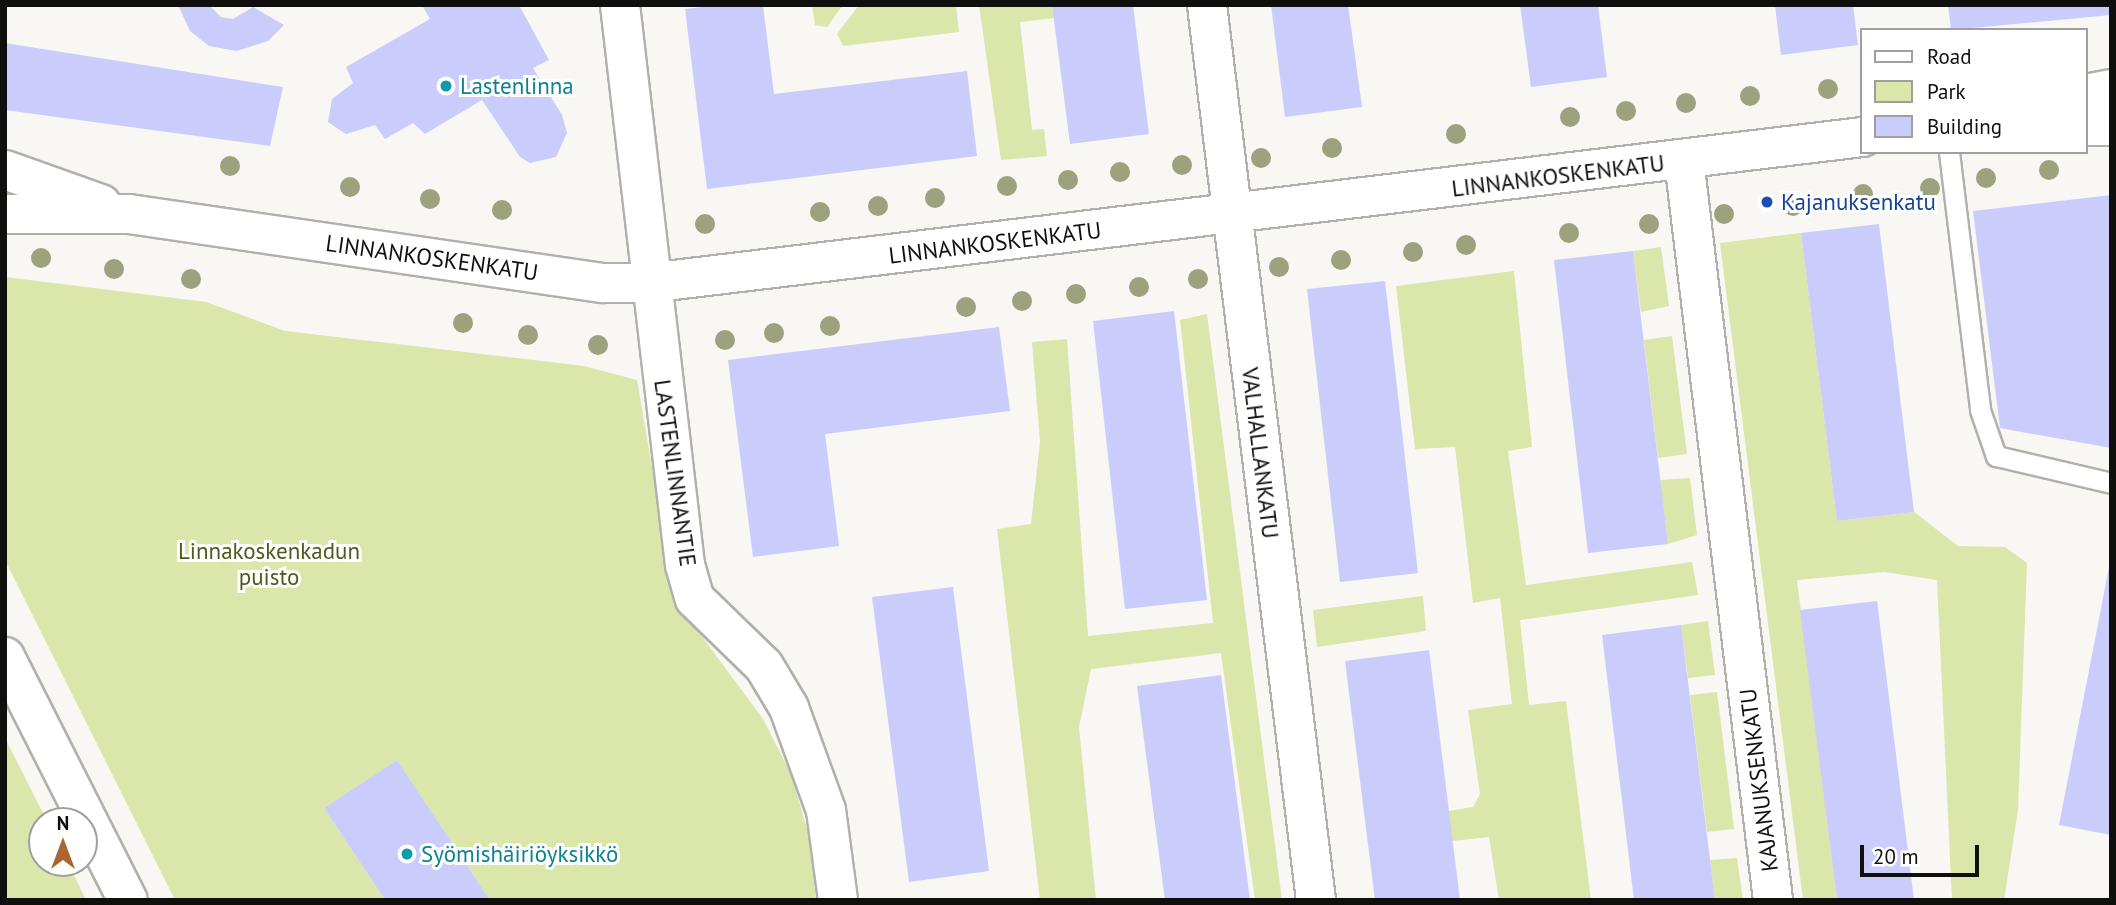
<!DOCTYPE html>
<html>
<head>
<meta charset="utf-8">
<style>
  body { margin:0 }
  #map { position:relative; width:2116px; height:905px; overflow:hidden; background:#f8f7f3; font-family:"PT Sans",sans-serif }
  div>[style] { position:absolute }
  .green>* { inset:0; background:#dae6aa }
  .building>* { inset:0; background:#caccfb }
  .roads { filter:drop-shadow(2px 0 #b1b0ac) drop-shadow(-2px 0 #b1b0ac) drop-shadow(0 2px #b1b0ac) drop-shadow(0 -2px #b1b0ac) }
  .lane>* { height:19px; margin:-9.5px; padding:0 9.5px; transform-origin:9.5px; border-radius:9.5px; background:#fff }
  .street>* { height:38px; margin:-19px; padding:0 19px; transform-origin:19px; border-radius:19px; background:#fff }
  .primary>* { height:38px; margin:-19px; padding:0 19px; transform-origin:19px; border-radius:19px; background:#fff }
  .trees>* { width:20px; height:20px; margin:-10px; border-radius:50%; background:#9ca17e }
  .dots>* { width:19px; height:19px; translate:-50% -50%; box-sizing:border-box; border:4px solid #fff; border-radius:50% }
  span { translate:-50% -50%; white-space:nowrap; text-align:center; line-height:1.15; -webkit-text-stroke:6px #fff; paint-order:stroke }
  .culture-label { font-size:23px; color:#0d838f }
  .left { translate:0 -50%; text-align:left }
  .street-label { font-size:23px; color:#0f0f0e }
  .transit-label { font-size:23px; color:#164399 }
  .park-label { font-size:23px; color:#505a1e }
  .frame { position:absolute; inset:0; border:7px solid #0f0f0e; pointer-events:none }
  .legend { position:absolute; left:1860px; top:28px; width:228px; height:126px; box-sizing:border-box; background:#fff; border:2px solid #9f9f9f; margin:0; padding:9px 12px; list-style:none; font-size:21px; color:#0f0f0e }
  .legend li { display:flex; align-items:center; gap:14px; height:35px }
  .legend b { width:35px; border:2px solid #9f9f9f }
  .north { position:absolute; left:28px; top:807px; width:70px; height:70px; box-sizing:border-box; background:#fff; border:2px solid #9f9f9f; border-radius:50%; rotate:0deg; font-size:19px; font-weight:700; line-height:28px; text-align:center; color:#0f0f0e }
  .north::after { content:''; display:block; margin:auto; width:24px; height:32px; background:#a86633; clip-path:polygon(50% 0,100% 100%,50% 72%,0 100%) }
  .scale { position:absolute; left:1860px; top:845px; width:119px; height:32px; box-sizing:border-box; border:4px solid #0f0f0e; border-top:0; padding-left:9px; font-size:21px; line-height:24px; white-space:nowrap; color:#0f0f0e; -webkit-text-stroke:5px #fff; paint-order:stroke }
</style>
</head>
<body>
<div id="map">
  <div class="green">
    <div style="clip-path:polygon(812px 5px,843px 5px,827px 27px,815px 25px)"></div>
    <div style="clip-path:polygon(859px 5px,956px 5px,959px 32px,843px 46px,837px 34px)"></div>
    <div style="clip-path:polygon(979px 5px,1052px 5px,1054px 18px,1020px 22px,1032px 130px,1044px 129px,1047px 156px,1001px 160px)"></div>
    <div style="clip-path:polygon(1801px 233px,1837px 521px,1914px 512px,1958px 546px,2005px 547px,2027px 563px,2018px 810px,2004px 900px,1952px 900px,1937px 580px,1884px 572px,1797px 580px,1837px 900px,1803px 900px,1720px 243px)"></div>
    <div style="clip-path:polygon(1661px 247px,1669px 306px,1641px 312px,1633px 251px)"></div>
    <div style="clip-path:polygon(1514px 271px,1532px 447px,1508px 451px,1526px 585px,1692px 562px,1698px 595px,1520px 620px,1529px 705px,1566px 701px,1591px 900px,1499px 900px,1489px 837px,1452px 841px,1448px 811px,1473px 807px,1480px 794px,1468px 710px,1512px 704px,1500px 598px,1473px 603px,1455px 447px,1415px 449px,1396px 286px)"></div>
    <div style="clip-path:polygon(5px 277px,206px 302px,285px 331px,584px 366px,637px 380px,675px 600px,763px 719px,791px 774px,810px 839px,816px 900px,490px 900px,397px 760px,324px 808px,385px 900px,175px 900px,5px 560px)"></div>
    <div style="clip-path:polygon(1207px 314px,1282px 900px,1255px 900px,1221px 653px,1091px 669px,1079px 727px,1096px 900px,1040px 900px,997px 529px,1031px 524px,1040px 442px,1032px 342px,1067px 339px,1088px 636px,1213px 623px,1180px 320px)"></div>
    <div style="clip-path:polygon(1672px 336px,1687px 454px,1658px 458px,1644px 340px)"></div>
    <div style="clip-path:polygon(1690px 478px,1697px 535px,1668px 544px,1660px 480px)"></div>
    <div style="clip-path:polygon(1423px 596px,1426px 631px,1317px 647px,1313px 610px)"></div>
    <div style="clip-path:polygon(1708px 621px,1715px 675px,1688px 678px,1681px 625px)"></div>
    <div style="clip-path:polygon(1717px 692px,1734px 829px,1707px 832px,1690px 695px)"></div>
    <div style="clip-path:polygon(5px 738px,47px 821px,42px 821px,42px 863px,68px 863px,86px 900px,5px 900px)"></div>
    <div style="clip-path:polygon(1737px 858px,1743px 900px,1715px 900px,1710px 860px)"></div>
  </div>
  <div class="building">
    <div style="clip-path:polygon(178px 5px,209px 5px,221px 17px,233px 19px,253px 7px,284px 25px,268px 41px,237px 51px,209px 46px,190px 31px)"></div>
    <div style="clip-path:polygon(422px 5px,519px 5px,549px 60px,533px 68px,562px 115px,567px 133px,556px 157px,530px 163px,520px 157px,482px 100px,425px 134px,413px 123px,385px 139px,375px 125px,346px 134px,328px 122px,332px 99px,353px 83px,346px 67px,430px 19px)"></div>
    <div style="clip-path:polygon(720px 5px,763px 5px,774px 94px,967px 71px,977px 156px,707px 189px,685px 9px)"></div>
    <div style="clip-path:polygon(1052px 5px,1133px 5px,1149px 134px,1070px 144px)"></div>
    <div style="clip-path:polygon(1271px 5px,1348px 5px,1362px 107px,1285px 117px)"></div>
    <div style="clip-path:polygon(1520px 5px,1598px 5px,1607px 77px,1531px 87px)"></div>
    <div style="clip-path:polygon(1775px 5px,1853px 5px,1858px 45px,1781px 55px)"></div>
    <div style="clip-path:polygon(1948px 5px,2111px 5px,2111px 15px,1951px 30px)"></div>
    <div style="clip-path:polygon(5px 43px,283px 87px,270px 146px,5px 110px)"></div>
    <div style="clip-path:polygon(2111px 195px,2111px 448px,2000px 428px,1973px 211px)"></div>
    <div style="clip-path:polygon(1879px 224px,1914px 512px,1837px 521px,1801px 233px)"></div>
    <div style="clip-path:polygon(1633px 251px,1668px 544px,1588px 553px,1554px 260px)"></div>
    <div style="clip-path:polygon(1385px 281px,1418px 573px,1340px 582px,1307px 289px)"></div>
    <div style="clip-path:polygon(1174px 311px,1207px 600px,1125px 609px,1093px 321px)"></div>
    <div style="clip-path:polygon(999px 327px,1010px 411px,825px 434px,839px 546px,753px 557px,728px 360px)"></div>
    <div style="clip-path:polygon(2111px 557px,2111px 835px,2059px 825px)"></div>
    <div style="clip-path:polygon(953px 587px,989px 871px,909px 882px,872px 597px)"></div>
    <div style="clip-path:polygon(1877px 601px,1914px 900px,1837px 900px,1800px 610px)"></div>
    <div style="clip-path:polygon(1681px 625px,1715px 900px,1634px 900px,1602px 635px)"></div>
    <div style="clip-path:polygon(1429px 650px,1460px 900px,1375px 900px,1345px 661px)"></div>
    <div style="clip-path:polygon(1221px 675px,1250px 900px,1165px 900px,1137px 686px)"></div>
    <div style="clip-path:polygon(397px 760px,490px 900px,385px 900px,324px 808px)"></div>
  </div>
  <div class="roads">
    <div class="lane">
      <div style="left:1949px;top:152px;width:260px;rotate:83.1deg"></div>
      <div style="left:1980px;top:410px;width:49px;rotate:70.8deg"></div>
      <div style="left:1996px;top:456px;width:118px;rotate:13.2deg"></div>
    </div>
    <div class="street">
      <div style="left:620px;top:5px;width:564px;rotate:83.38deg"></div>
      <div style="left:685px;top:565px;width:35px;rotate:74deg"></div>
      <div style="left:695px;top:599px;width:96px;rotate:44.2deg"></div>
      <div style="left:764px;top:666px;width:49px;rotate:59.2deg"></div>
      <div style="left:789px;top:708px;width:109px;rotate:70.1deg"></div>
      <div style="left:826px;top:810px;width:91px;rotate:82.4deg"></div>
      <div style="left:1207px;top:5px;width:902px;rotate:83.06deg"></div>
      <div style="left:1684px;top:160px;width:745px;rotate:83.14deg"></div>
      <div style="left:5px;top:657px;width:272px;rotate:63.2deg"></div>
    </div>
    <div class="primary">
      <div style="left:2086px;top:94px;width:25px;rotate:-11deg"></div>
      <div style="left:2086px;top:126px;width:25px"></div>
      <div style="left:5px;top:170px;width:102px;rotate:19.5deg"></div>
      <div style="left:5px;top:214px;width:124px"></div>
      <div style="left:129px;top:214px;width:479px;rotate:8.3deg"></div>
      <div style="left:603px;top:283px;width:46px"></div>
      <div style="left:649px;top:283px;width:1222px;rotate:-6.86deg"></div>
    </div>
  </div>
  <div class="trees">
    <div style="left:1828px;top:89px"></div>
    <div style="left:1750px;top:96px"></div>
    <div style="left:1686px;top:103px"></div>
    <div style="left:1626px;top:111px"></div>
    <div style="left:1570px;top:117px"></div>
    <div style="left:1456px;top:134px"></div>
    <div style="left:1332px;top:148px"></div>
    <div style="left:1261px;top:158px"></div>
    <div style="left:1182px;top:165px"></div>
    <div style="left:230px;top:166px"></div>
    <div style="left:2049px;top:170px"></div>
    <div style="left:1120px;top:172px"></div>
    <div style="left:1986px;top:178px"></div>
    <div style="left:1068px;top:180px"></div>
    <div style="left:1007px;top:186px"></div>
    <div style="left:350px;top:187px"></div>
    <div style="left:1930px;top:188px"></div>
    <div style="left:1863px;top:194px"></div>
    <div style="left:935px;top:198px"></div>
    <div style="left:430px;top:199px"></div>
    <div style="left:878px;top:206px"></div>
    <div style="left:1793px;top:206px"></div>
    <div style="left:502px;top:210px"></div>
    <div style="left:820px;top:212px"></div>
    <div style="left:1724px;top:214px"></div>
    <div style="left:705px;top:224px"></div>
    <div style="left:1649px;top:224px"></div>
    <div style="left:1569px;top:233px"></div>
    <div style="left:1466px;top:245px"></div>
    <div style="left:1413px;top:252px"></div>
    <div style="left:41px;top:258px"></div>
    <div style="left:1341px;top:260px"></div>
    <div style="left:1279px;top:267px"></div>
    <div style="left:114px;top:269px"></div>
    <div style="left:191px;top:279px"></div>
    <div style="left:1198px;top:279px"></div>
    <div style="left:1139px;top:287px"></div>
    <div style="left:1076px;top:294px"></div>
    <div style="left:1022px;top:301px"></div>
    <div style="left:966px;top:307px"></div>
    <div style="left:463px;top:323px"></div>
    <div style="left:830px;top:326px"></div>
    <div style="left:774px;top:333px"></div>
    <div style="left:528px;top:335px"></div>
    <div style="left:725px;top:340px"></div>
    <div style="left:598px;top:345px"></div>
  </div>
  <div class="dots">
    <div style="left:446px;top:86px;background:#0f9aa8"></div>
    <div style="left:1767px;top:202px;background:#1a4fb4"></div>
    <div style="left:407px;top:854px;background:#0f9aa8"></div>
  </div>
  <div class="culture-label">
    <span class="left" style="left:460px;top:86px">Lastenlinna</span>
    <span class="left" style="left:421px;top:854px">Syömishäiriöyksikkö</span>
  </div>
  <div class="street-label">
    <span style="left:1558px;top:176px;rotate:-7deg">LINNANKOSKENKATU</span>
    <span style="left:995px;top:243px;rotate:-7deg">LINNANKOSKENKATU</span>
    <span style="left:432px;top:258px;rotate:8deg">LINNANKOSKENKATU</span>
    <span style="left:1260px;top:453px;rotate:83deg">VALHALLANKATU</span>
    <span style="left:675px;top:473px;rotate:82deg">LASTENLINNANTIE</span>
    <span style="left:1759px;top:780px;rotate:-97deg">KAJANUKSENKATU</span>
  </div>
  <div class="transit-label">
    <span class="left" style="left:1781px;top:202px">Kajanuksenkatu</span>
  </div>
  <div class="park-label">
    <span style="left:269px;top:564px">Linnakoskenkadun<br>puisto</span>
  </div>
  <div class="frame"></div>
  <ul class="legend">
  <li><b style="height:9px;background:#fff"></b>Road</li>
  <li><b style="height:19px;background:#dae6aa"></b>Park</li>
  <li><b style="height:19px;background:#caccfb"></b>Building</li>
  </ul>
  <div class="north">N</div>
  <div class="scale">20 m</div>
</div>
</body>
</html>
